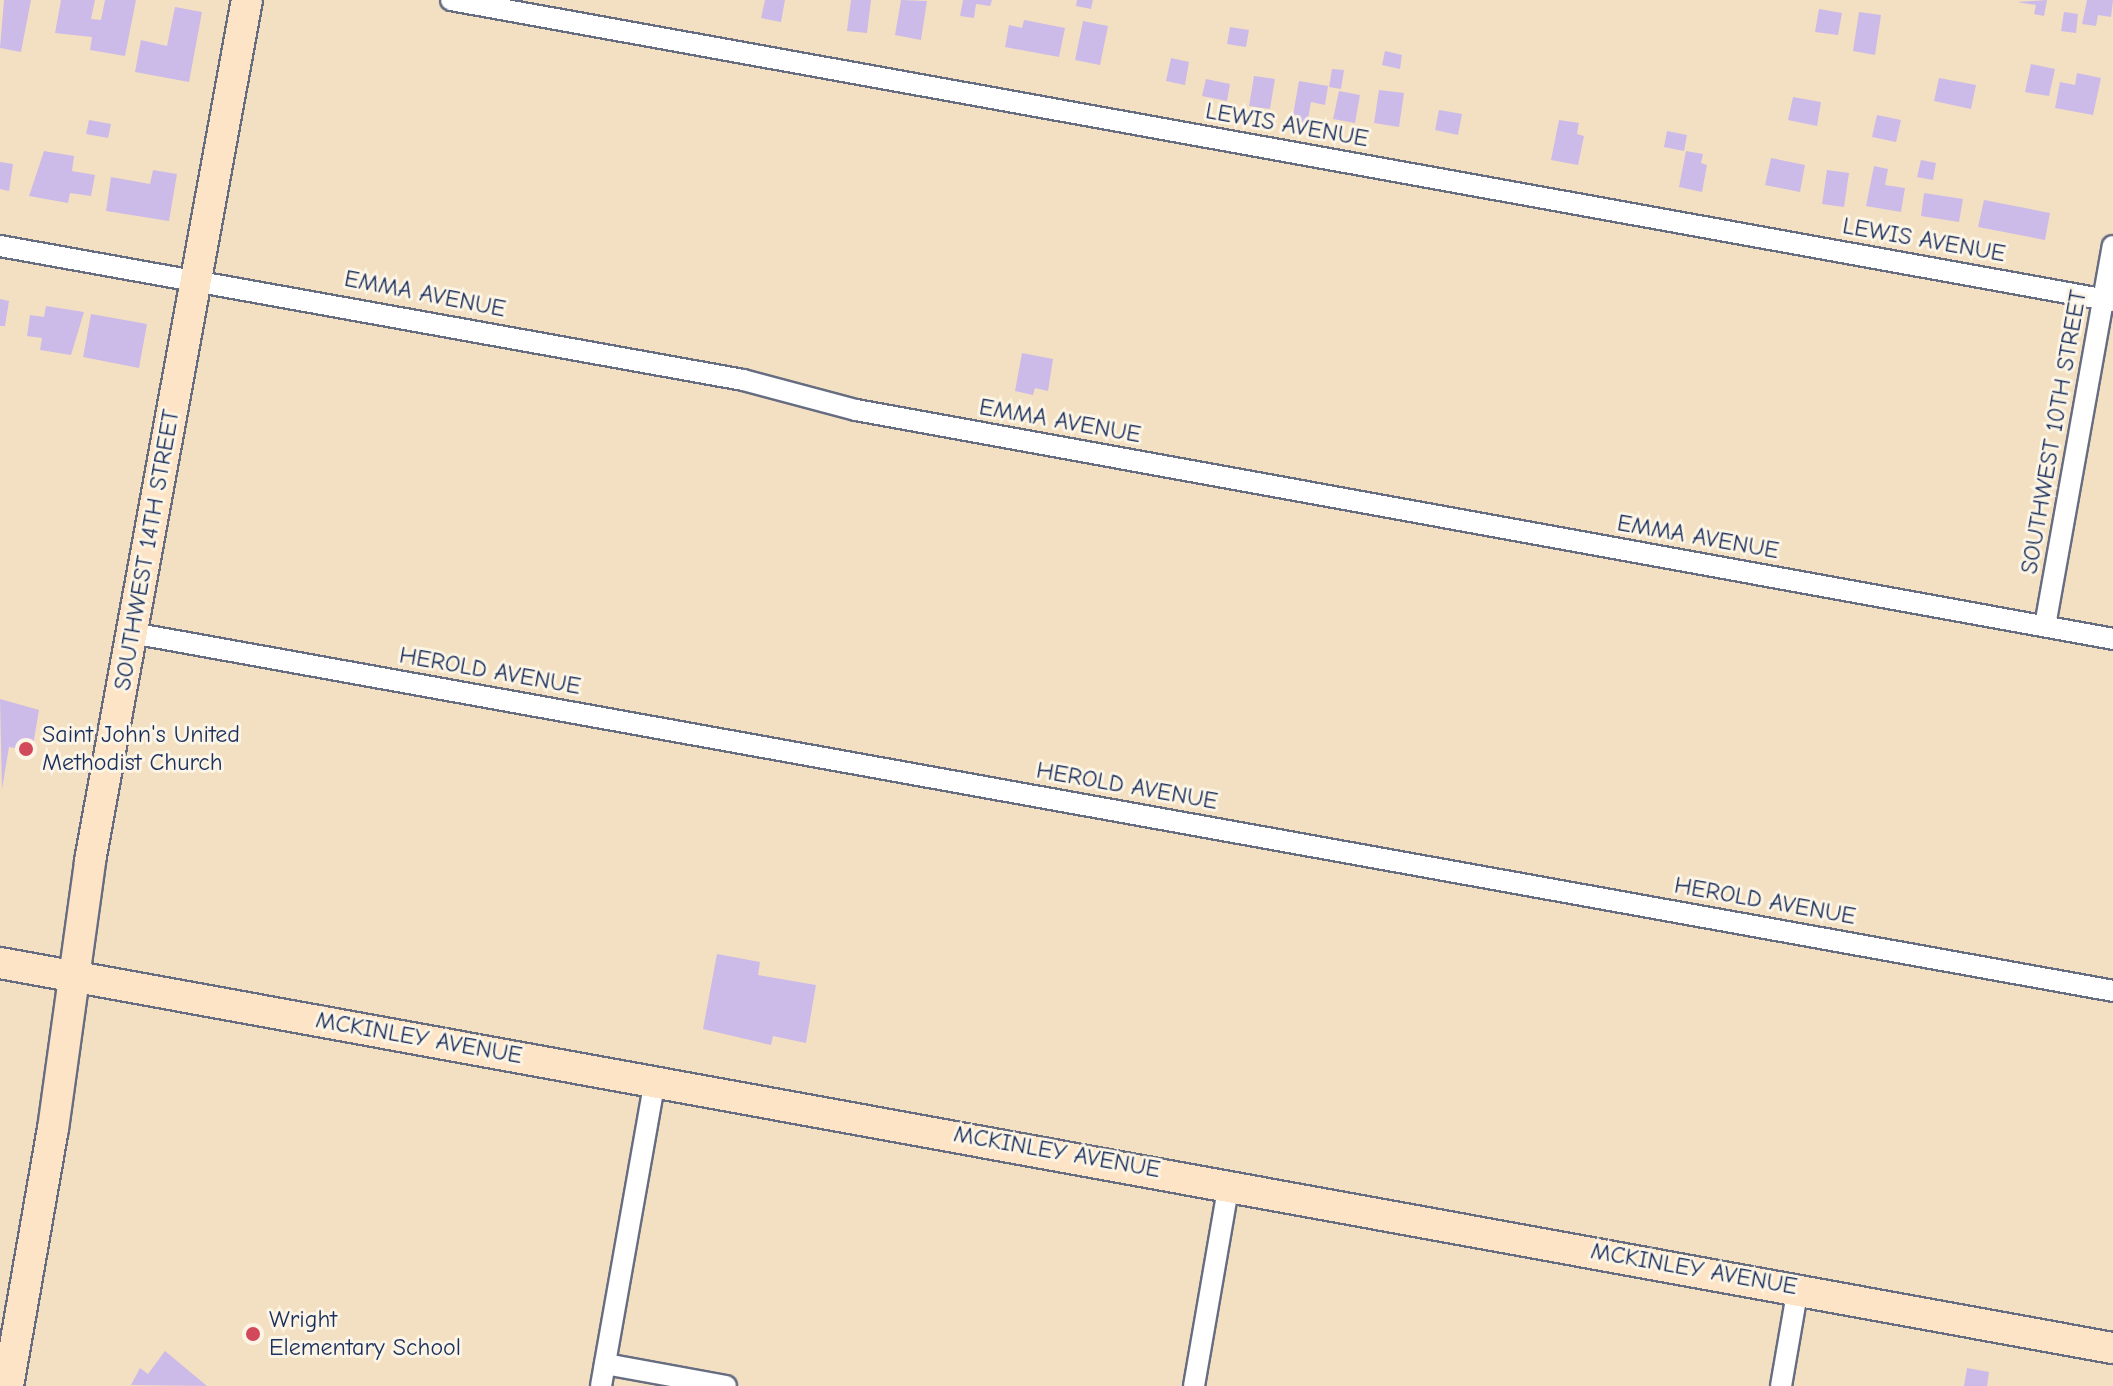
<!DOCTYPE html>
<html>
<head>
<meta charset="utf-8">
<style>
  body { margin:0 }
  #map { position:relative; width:2113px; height:1386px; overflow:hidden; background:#f3e0c2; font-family:"Comic Neue",sans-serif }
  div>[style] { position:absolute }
  .building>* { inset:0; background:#ccbae8 }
  .roads { filter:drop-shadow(2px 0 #676d81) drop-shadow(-2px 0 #676d81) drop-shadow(0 2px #676d81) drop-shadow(0 -2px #676d81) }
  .street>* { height:20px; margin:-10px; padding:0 10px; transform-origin:10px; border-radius:10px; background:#fff }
  .secondary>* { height:30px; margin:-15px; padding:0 15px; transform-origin:15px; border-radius:15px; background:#fee4c6 }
  .dots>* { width:22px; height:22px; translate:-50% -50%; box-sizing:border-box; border:4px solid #fcf5e5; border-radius:50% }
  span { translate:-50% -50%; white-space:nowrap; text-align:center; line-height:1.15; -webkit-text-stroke:6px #fcf5e5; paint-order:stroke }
  .street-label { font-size:24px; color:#1b2f5e }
  .poi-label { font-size:24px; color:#1b2f5e }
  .left { translate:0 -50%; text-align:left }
</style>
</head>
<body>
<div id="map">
  <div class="building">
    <div style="clip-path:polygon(4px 0,31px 0,21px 52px,0 48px)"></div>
    <div style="clip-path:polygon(61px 0,95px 0,91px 19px,101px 20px,105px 0,136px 0,125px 56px,90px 50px,92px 37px,55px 33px)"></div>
    <div style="clip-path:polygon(765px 0,785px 0,781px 22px,761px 18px)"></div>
    <div style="clip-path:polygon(851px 0,871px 0,867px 33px,847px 31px)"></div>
    <div style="clip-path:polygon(901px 0,927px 1px,921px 40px,895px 35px)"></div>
    <div style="clip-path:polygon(963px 0,992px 0,990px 6px,976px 4px,974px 18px,960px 16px)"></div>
    <div style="clip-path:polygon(1077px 0,1093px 0,1091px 9px,1076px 6px)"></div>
    <div style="clip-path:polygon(2047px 0,2044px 16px,2034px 14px,2036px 5px,2017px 2px)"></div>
    <div style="clip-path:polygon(2087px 0,2113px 0,2111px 17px,2098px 15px,2096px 26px,2082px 24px)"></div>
    <div style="clip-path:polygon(175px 7px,202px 12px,189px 82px,135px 72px,141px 40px,167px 46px)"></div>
    <div style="clip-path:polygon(1819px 9px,1842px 13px,1838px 35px,1815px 32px)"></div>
    <div style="clip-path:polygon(1859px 12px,1881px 15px,1875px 55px,1853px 51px)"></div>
    <div style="clip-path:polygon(2064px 12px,2078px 14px,2076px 33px,2061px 31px)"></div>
    <div style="clip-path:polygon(1024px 20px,1065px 28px,1059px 57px,1005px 47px,1009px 25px,1022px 28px)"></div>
    <div style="clip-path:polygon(1083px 21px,1108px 26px,1100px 65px,1075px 60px)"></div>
    <div style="clip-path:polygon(1230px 27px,1249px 30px,1246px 47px,1227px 44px)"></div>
    <div style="clip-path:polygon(1385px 51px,1402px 55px,1400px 69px,1382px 65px)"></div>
    <div style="clip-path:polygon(1171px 58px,1189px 62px,1185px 85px,1166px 81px)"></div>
    <div style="clip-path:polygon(2031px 64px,2055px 69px,2049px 96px,2025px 92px)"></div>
    <div style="clip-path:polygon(1332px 69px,1344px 70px,1341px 89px,1329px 87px)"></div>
    <div style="clip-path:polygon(2077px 73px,2101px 78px,2093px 115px,2055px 108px,2060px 82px,2075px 85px)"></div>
    <div style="clip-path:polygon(1254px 76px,1275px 79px,1270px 109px,1249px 106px)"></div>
    <div style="clip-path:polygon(1939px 78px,1976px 85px,1971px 109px,1934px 101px)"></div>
    <div style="clip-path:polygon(1206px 79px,1230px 84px,1227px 101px,1202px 96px)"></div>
    <div style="clip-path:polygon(1299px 81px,1328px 86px,1325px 105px,1311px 102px,1307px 124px,1292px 121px)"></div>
    <div style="clip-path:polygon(1379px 90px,1404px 93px,1399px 127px,1374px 123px)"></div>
    <div style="clip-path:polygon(1339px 91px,1360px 95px,1355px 123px,1333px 119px)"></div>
    <div style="clip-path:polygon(1793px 97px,1821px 102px,1817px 126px,1788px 120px)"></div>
    <div style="clip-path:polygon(1439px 110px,1462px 114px,1458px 135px,1435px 130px)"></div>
    <div style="clip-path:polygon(1877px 115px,1901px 120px,1896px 142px,1872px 137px)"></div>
    <div style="clip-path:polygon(89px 120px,111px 124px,108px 138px,86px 134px)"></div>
    <div style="clip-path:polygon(1559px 120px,1579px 123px,1577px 134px,1584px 136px,1578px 165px,1551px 160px)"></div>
    <div style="clip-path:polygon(1667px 131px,1687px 135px,1684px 151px,1664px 147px)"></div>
    <div style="clip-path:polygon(44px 151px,74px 156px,72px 171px,95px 175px,91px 196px,70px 193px,68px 203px,29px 196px)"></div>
    <div style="clip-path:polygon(1686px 151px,1703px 154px,1701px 163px,1707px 165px,1702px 192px,1679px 187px)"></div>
    <div style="clip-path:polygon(1771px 158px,1805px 165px,1800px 192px,1765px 185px)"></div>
    <div style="clip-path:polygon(1921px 160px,1936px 163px,1933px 180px,1917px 177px)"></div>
    <div style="clip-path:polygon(0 162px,13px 164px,9px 191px,0 189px)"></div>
    <div style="clip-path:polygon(1874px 166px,1888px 169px,1885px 185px,1905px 188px,1901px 212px,1866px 206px)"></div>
    <div style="clip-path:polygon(153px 170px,177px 174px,169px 221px,106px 211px,111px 177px,150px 184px)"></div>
    <div style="clip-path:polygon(1827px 170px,1849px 173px,1844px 207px,1822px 204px)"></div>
    <div style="clip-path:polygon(1924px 193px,1963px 199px,1959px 222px,1921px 216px)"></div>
    <div style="clip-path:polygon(1984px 200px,2050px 213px,2045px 240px,1978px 227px)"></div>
    <div style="clip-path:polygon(0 299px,9px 301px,5px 326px,0 326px)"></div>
    <div style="clip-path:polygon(46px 306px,84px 312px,71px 355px,40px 350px,42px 338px,27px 336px,30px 315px,44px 317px)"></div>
    <div style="clip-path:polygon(91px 314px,147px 324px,139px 368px,83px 357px)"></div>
    <div style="clip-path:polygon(1022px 353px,1053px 359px,1048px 391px,1035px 388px,1033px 395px,1015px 391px)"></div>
    <div style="clip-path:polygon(0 699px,39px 710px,32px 751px,9px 747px,2px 789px)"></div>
    <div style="clip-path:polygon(717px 954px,760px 962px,758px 975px,816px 985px,806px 1043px,773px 1036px,771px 1045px,703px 1029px)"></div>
    <div style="clip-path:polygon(165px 1351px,207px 1386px,131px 1385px,140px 1368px,148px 1374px)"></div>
    <div style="clip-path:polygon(1967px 1368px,1989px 1372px,1987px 1386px,1964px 1386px)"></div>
  </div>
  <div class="roads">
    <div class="street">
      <div style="left:451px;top:0;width:1689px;rotate:10.27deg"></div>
      <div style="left:0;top:246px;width:755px;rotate:10.22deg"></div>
      <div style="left:743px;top:380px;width:117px;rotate:14.9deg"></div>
      <div style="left:856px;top:410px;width:1278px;rotate:10.32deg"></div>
      <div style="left:2045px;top:626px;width:386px;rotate:-79.9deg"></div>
      <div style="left:132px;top:633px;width:2013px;rotate:10.24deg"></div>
      <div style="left:605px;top:1364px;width:123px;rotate:10.3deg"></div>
      <div style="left:601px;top:1386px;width:311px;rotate:-80deg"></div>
      <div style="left:1194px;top:1386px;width:206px;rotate:-80.2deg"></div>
      <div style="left:1781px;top:1386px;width:99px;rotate:-80.2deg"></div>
    </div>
    <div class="secondary">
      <div style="left:0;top:963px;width:2148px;rotate:10.33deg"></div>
      <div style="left:8px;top:1386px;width:261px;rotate:-80.1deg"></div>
      <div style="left:53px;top:1129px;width:271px;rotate:-82.1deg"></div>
      <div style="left:90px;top:861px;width:875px;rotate:-79.67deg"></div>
    </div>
  </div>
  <div class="dots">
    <div style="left:26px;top:749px;background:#d1495b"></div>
    <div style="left:253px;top:1334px;background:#d1495b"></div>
  </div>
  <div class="street-label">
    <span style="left:1287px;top:125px;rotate:10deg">LEWIS AVENUE</span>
    <span style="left:1924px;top:240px;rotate:10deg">LEWIS AVENUE</span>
    <span style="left:425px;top:294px;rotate:11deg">EMMA AVENUE</span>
    <span style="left:1060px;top:421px;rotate:10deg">EMMA AVENUE</span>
    <span style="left:2054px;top:432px;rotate:-80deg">SOUTHWEST 10TH STREET</span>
    <span style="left:1698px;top:537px;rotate:10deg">EMMA AVENUE</span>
    <span style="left:147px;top:550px;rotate:-80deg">SOUTHWEST 14TH STREET</span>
    <span style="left:490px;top:671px;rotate:10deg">HEROLD AVENUE</span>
    <span style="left:1127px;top:786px;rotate:10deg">HEROLD AVENUE</span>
    <span style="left:1765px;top:901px;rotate:10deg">HEROLD AVENUE</span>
    <span style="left:419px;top:1038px;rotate:10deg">MCKINLEY AVENUE</span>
    <span style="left:1057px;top:1152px;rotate:10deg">MCKINLEY AVENUE</span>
    <span style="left:1694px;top:1269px;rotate:10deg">MCKINLEY AVENUE</span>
  </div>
  <div class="poi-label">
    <span class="left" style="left:42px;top:749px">Saint John's United<br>Methodist Church</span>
    <span class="left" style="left:269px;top:1334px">Wright<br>Elementary School</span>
  </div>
</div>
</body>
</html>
